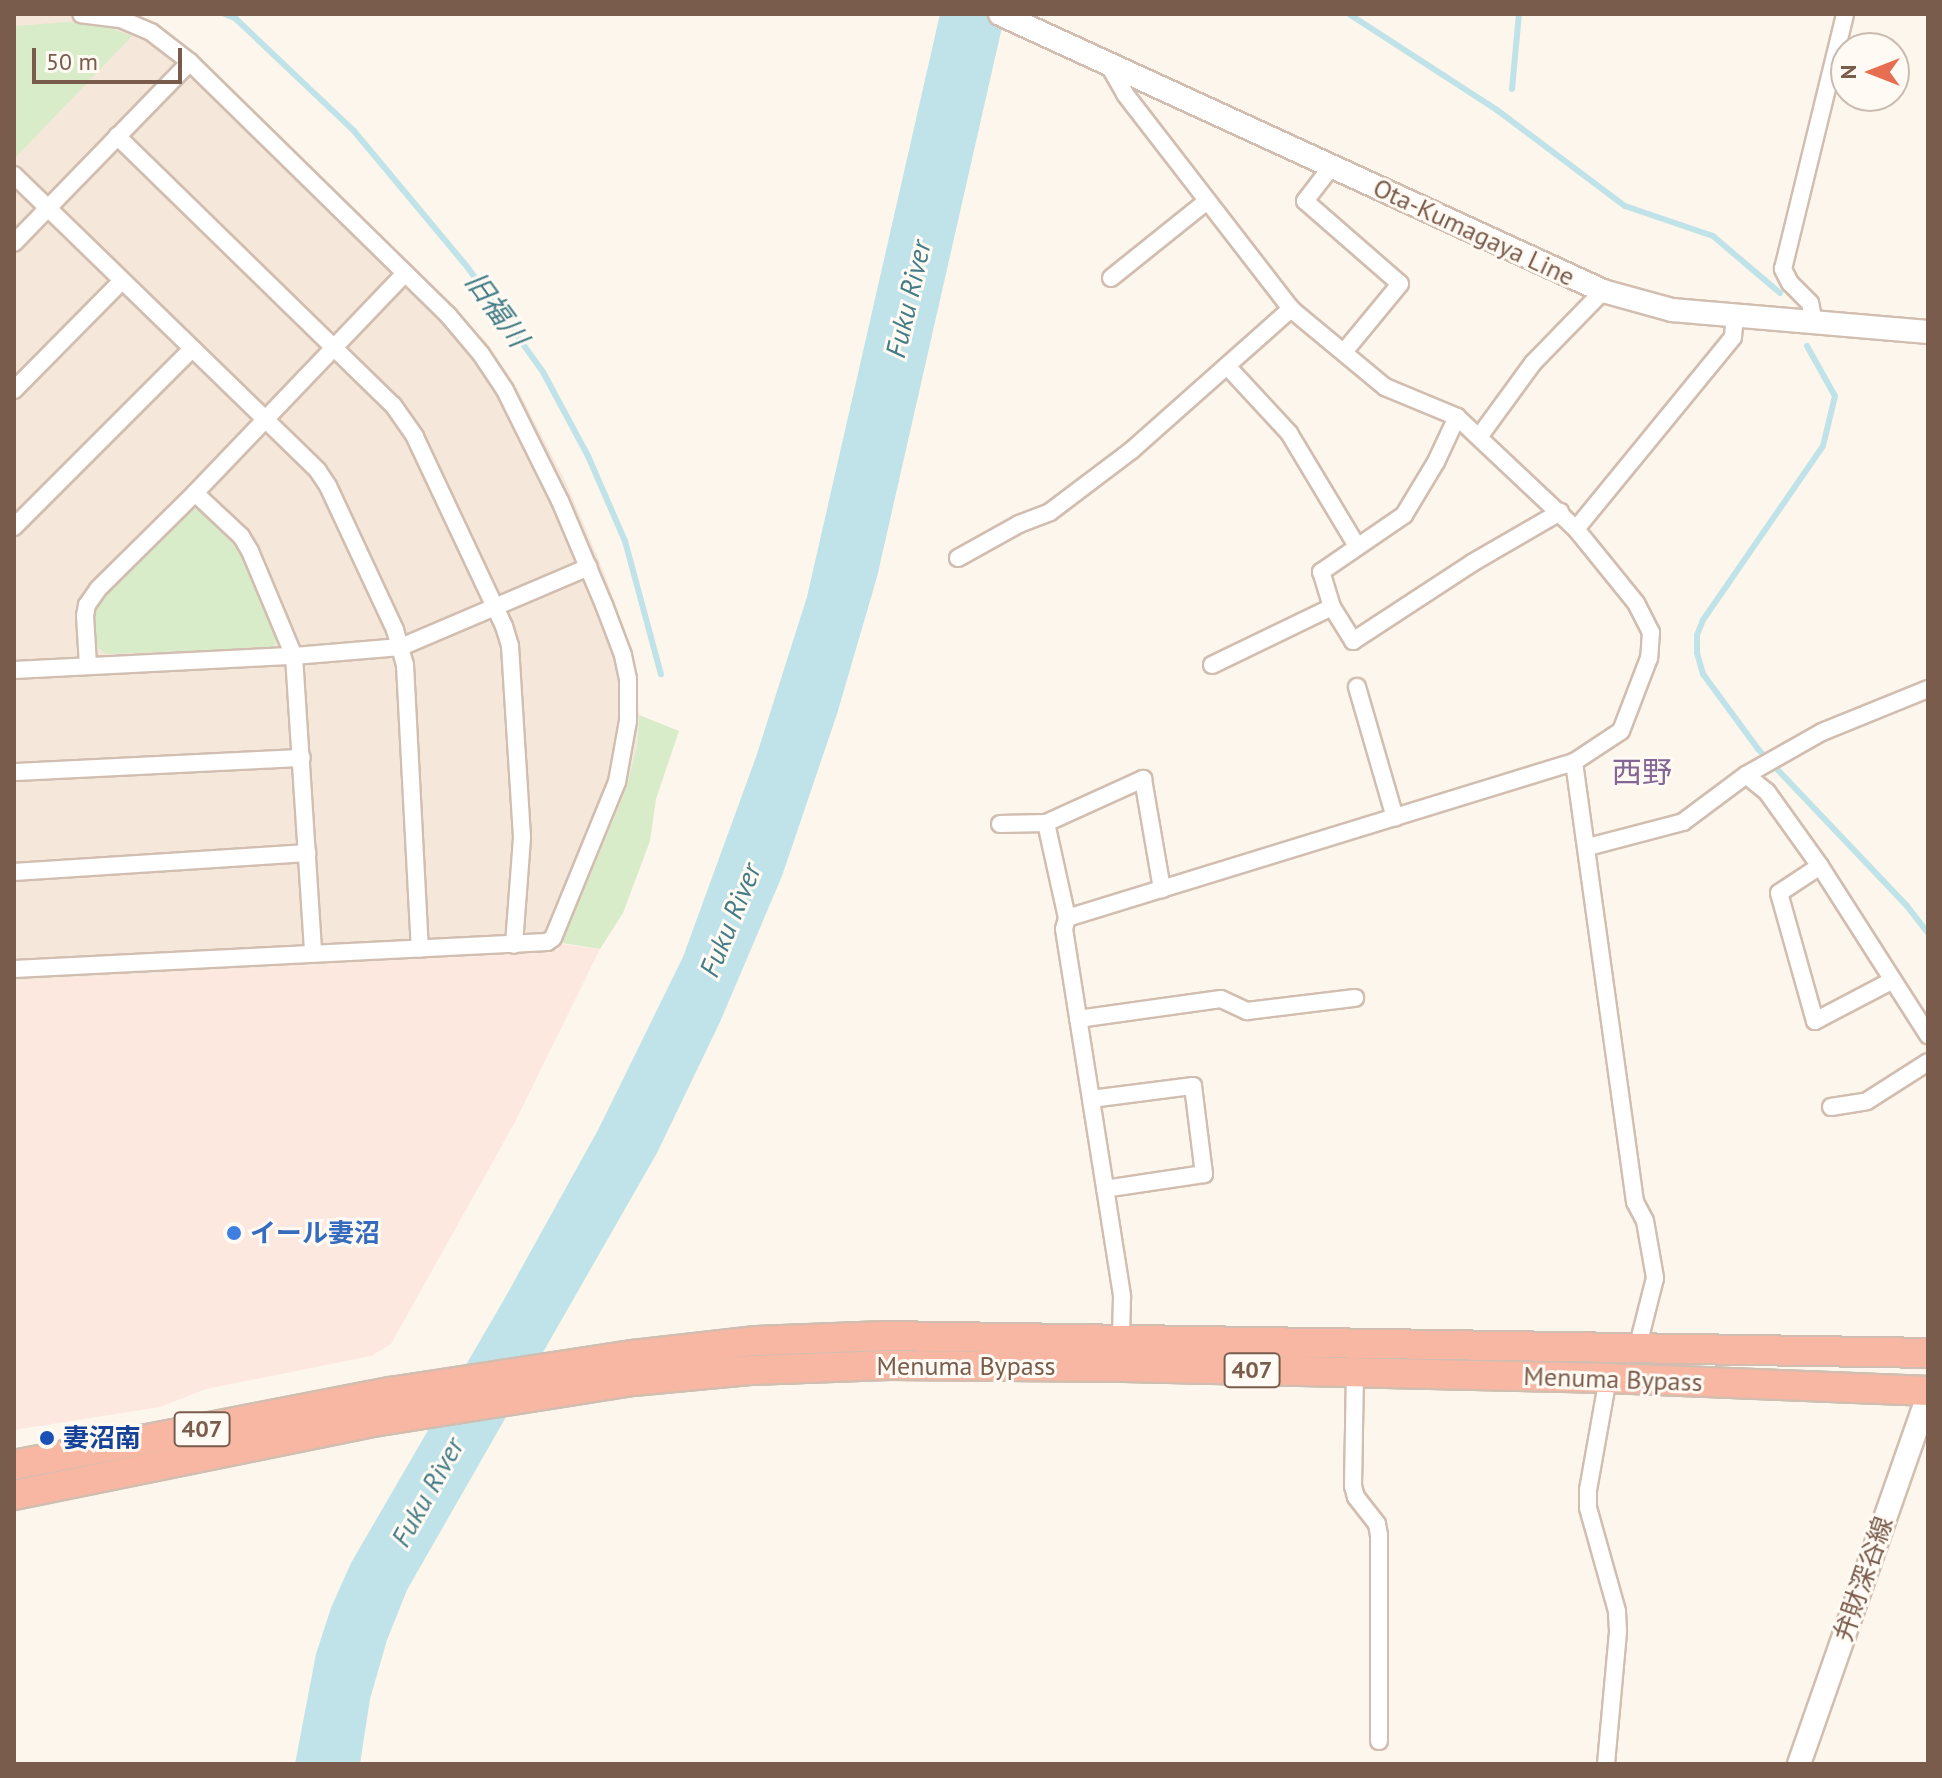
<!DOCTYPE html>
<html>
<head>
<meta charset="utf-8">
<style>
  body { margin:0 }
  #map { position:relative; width:1942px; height:1778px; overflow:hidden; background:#fdf6ec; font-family:"PT Sans","Noto Sans JP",sans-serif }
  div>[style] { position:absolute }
  .residential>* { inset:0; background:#f5e8da }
  .commercial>* { inset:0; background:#fde8e0 }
  .green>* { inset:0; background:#d8ecc9 }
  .water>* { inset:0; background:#bfe3e8 }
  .stream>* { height:6px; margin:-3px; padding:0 3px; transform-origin:3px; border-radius:3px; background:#bfe3e8 }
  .roads { filter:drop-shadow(2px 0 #d1beb0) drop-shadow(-2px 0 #d1beb0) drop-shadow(0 2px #d1beb0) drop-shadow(0 -2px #d1beb0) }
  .street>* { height:16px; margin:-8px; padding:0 8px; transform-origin:8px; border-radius:8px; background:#fff }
  .secondary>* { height:22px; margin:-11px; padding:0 11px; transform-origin:11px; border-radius:11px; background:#fff }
  .highway>* { height:28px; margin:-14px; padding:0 14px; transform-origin:14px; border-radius:14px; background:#f7b7a3 }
  .dots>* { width:22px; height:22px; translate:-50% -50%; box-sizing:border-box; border:4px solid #fffaf3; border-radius:50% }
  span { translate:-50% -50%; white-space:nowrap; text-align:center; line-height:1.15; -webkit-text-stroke:6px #fffaf3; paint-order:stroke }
  .shield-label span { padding:2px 6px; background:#fffaf3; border:2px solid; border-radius:6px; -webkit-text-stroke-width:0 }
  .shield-label { font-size:24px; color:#7a5c4d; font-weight:700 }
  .street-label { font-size:26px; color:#7a5c4d }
  .shop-label { font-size:26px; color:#366cbe; font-weight:700 }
  .left { translate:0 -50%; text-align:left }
  .transit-label { font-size:26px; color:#164399; font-weight:700 }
  .water-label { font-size:28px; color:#437c86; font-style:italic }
  .quarter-label { font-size:30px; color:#846695 }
  .frame { position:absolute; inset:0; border:16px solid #7a5c4d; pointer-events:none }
  .north { position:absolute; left:1830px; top:32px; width:80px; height:80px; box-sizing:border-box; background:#fffaf3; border:2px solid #cabbb1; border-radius:50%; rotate:270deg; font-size:22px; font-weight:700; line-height:32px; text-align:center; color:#7a5c4d }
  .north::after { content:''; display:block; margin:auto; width:28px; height:36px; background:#e76f51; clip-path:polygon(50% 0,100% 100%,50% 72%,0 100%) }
  .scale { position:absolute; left:32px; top:48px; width:150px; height:36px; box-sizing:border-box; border:4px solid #7a5c4d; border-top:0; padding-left:10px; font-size:24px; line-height:28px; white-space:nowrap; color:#7a5c4d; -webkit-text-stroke:6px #fffaf3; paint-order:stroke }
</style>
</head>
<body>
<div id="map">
  <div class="residential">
    <div style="clip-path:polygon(14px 14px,131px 14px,159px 24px,257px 115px,487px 343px,517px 388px,567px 485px,603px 570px,625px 631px,639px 715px,637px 745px,626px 789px,556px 952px,14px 981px)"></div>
  </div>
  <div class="commercial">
    <div style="clip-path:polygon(562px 944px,600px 949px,515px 1122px,391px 1344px,371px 1356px,206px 1389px,160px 1407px,14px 1430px,14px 981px,556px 952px)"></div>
  </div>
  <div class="green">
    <div style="clip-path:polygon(68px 22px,103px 25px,132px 36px,16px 157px,14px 26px)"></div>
    <div style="clip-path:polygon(203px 508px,237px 543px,280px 637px,272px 648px,106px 654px,96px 646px,95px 610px,101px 599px,188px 511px)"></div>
    <div style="clip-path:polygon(639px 715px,679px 731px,656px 799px,650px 841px,623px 913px,600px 949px,562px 943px,626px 789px,637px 745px)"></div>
  </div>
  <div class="water">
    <div style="clip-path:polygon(940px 14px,1005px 14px,877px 577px,837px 714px,782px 876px,720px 1022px,657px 1153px,407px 1590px,387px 1640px,370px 1699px,360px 1764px,295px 1764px,316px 1654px,331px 1608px,351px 1563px,506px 1296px,598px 1130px,683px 957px,756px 757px,807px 597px)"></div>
  </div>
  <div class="stream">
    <div style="left:225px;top:14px;width:11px;rotate:22deg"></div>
    <div style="left:235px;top:18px;width:164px;rotate:43.5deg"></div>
    <div style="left:354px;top:131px;width:178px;rotate:50.2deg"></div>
    <div style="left:468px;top:268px;width:128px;rotate:54.2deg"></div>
    <div style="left:543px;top:372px;width:95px;rotate:61.8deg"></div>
    <div style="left:588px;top:456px;width:93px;rotate:66.5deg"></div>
    <div style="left:625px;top:541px;width:138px;rotate:74.9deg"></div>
    <div style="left:1349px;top:14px;width:176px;rotate:33deg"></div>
    <div style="left:1497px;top:110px;width:160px;rotate:36.9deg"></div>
    <div style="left:1625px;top:206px;width:93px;rotate:18.8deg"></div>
    <div style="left:1713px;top:236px;width:88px;rotate:40.4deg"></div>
    <div style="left:1512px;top:89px;width:75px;rotate:-84.7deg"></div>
    <div style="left:1807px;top:346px;width:57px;rotate:60.8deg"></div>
    <div style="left:1835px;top:396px;width:51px;rotate:103.5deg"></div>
    <div style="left:1823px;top:446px;width:211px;rotate:124.6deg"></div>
    <div style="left:1703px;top:620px;width:16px;rotate:112deg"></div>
    <div style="left:1697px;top:635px;width:18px;rotate:90deg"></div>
    <div style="left:1697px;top:653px;width:22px;rotate:74deg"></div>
    <div style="left:1703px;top:674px;width:93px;rotate:53.7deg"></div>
    <div style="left:1758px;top:749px;width:216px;rotate:46.5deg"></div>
    <div style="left:1907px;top:906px;width:34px;rotate:52deg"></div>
  </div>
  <div class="roads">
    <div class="street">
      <div style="left:1108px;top:64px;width:34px;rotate:60deg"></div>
      <div style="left:1125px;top:94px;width:272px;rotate:52.3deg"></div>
      <div style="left:1291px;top:309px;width:122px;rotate:39.7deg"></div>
      <div style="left:1385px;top:387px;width:78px;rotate:22.6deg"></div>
      <div style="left:1457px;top:417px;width:163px;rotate:43.3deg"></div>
      <div style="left:1576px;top:529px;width:95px;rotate:51deg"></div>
      <div style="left:1636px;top:603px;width:33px;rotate:63deg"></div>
      <div style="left:1651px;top:632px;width:26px;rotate:94deg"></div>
      <div style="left:1649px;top:658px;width:78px;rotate:111deg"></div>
      <div style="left:1621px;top:731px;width:56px;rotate:146.6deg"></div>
      <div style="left:1574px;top:762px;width:530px;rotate:162.9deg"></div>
      <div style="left:1067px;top:918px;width:11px;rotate:105deg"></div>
      <div style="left:1064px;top:929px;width:373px;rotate:81deg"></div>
      <div style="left:1122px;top:1297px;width:42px;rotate:91.4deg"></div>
      <div style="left:117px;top:136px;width:385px;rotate:44.3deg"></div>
      <div style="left:393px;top:405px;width:39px;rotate:55deg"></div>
      <div style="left:415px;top:437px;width:209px;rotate:64.8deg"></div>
      <div style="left:504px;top:626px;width:21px;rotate:73deg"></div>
      <div style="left:510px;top:646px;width:192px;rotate:86.4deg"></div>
      <div style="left:522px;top:838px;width:107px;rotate:94.3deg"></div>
      <div style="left:1332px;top:166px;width:44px;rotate:127.6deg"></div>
      <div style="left:1305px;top:201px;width:126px;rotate:41.1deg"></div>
      <div style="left:1400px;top:284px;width:88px;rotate:129.5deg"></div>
      <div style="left:14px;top:175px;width:424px;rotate:44.2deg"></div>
      <div style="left:318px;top:471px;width:18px;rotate:56deg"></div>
      <div style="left:328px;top:486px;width:159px;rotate:65deg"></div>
      <div style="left:395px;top:630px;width:36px;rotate:74deg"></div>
      <div style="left:405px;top:665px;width:284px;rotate:87deg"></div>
      <div style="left:14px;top:243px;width:252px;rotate:-45.8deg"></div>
      <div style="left:1111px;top:278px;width:123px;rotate:-38.7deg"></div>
      <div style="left:1814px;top:323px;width:20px;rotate:-101deg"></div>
      <div style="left:1810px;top:303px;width:28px;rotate:-135deg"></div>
      <div style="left:1790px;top:283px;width:16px;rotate:-117deg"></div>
      <div style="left:1783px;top:269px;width:262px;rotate:-76.3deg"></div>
      <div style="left:1227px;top:366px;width:91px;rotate:47.2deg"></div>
      <div style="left:1289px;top:433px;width:132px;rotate:59deg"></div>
      <div style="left:14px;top:390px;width:153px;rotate:-45.3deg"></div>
      <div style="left:1479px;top:437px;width:92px;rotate:-53.9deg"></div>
      <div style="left:1533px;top:363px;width:100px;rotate:-45.8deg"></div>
      <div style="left:195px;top:493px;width:63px;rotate:43.1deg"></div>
      <div style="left:241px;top:536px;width:17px;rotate:59deg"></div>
      <div style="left:250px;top:551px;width:114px;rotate:67.3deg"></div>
      <div style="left:294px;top:656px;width:298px;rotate:86.3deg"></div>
      <div style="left:14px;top:527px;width:252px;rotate:-45deg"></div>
      <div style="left:1576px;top:529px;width:248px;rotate:-50.7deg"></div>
      <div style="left:1733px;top:337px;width:21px;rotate:-85deg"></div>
      <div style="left:958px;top:558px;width:70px;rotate:-29.1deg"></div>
      <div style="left:1019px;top:524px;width:33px;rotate:-21deg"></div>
      <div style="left:1050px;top:512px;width:103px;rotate:-37.1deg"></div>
      <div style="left:1132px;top:450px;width:213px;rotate:-41.6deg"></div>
      <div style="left:1332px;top:607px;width:40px;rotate:58deg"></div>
      <div style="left:1353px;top:641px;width:142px;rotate:-33.2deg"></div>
      <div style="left:1472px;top:563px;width:102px;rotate:-30.1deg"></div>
      <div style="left:88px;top:665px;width:49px;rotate:-93.5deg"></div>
      <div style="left:85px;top:616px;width:11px;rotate:-80deg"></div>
      <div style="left:87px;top:605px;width:19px;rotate:-55deg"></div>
      <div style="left:98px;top:589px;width:136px;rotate:-44.7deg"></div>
      <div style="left:195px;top:493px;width:304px;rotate:-46.3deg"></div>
      <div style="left:1212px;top:665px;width:133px;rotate:-25.8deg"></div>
      <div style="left:1332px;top:607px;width:37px;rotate:-107deg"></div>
      <div style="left:1321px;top:572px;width:101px;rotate:-34.5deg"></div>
      <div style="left:1404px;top:515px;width:62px;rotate:-58.9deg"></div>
      <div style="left:1436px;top:462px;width:50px;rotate:-65deg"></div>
      <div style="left:14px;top:670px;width:280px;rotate:-2.9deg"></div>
      <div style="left:294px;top:656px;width:107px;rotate:-4.8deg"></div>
      <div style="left:401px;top:647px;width:204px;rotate:-23.1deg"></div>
      <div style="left:1357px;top:687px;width:136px;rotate:73.8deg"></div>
      <div style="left:1574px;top:762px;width:444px;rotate:82.1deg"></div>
      <div style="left:1635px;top:1202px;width:21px;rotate:62deg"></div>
      <div style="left:1645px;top:1221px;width:58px;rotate:80deg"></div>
      <div style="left:1655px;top:1278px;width:73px;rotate:104.2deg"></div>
      <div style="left:14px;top:772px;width:288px;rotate:-2.8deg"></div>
      <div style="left:1746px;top:775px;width:87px;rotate:-29.5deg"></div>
      <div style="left:1822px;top:732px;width:114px;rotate:-22.1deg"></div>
      <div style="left:1046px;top:823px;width:97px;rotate:77.5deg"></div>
      <div style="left:1000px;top:824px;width:46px;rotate:-1.2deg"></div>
      <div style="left:1046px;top:823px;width:107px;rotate:-24.4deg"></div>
      <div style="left:1143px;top:779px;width:112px;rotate:80.2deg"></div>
      <div style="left:1588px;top:847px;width:98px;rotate:-14.7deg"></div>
      <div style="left:1683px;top:822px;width:79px;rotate:-36.7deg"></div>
      <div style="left:1746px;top:775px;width:27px;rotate:39deg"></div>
      <div style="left:1767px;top:792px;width:91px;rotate:54.4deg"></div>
      <div style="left:1820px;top:866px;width:201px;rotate:57.4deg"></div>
      <div style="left:1820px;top:866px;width:49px;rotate:146.6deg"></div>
      <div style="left:1779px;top:893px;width:133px;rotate:74.3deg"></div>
      <div style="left:1815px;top:1021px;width:88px;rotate:-27.7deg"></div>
      <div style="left:14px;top:872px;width:294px;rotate:-3.7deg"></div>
      <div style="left:14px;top:969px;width:534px;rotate:-2.9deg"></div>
      <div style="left:547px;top:942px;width:7px;rotate:-34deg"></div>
      <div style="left:553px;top:938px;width:169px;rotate:-67.7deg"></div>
      <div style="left:617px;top:782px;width:62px;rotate:-79.8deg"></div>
      <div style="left:628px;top:721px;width:42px;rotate:-90deg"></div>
      <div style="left:628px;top:679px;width:25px;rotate:-102deg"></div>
      <div style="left:623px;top:655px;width:53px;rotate:-110.8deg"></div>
      <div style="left:604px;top:605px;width:113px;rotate:-112.9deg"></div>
      <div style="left:560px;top:501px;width:124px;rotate:-116.4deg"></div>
      <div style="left:505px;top:390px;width:43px;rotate:-123.7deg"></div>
      <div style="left:481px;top:354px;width:51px;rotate:-130.2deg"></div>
      <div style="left:448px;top:315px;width:361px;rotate:-135.6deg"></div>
      <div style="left:190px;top:62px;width:49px;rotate:-142.4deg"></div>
      <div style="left:151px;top:32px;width:34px;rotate:-157deg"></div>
      <div style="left:120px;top:19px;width:39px;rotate:-173deg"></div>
      <div style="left:1078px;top:1019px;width:144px;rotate:-8deg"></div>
      <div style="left:1221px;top:999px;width:29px;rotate:25deg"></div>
      <div style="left:1247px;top:1011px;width:109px;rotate:-6.9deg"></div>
      <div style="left:1091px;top:1099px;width:103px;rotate:-7.3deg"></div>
      <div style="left:1193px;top:1086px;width:89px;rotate:82.9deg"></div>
      <div style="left:1204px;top:1174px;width:100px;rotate:171.4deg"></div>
      <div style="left:1831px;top:1107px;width:36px;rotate:-9deg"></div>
      <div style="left:1867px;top:1101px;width:72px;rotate:-32.6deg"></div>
      <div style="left:1355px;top:1372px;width:114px;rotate:91deg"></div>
      <div style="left:1353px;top:1486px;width:11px;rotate:75deg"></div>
      <div style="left:1356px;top:1497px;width:34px;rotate:52deg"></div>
      <div style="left:1377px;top:1524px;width:11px;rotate:80deg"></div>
      <div style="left:1379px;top:1535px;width:206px;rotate:90deg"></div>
      <div style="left:1606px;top:1764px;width:134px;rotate:-84.8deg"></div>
      <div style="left:1618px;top:1631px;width:20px;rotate:-93deg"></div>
      <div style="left:1617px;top:1611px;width:107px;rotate:-105.7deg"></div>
      <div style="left:1588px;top:1508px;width:18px;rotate:-90deg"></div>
      <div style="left:1588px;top:1490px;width:114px;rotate:-79.9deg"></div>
    </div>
    <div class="secondary">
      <div style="left:1000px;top:14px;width:664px;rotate:24.67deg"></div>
      <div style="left:1603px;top:291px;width:72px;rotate:15.4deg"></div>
      <div style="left:1672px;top:310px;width:257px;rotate:4.9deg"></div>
      <div style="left:1799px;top:1764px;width:391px;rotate:-70.7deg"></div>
    </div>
    <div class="highway">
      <div style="left:14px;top:1465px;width:383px;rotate:-11deg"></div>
      <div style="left:390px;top:1392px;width:246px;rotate:-8.7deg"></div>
      <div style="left:633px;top:1355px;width:124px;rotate:-6.5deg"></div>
      <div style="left:756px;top:1341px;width:129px;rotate:-2.2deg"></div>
      <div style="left:885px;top:1336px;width:1043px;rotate:0.93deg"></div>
      <div style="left:14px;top:1495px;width:366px;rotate:-11.5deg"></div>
      <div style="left:373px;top:1422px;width:263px;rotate:-9deg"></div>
      <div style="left:633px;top:1381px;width:120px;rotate:-5.3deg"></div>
      <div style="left:752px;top:1370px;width:138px;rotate:-2.1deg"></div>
      <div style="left:890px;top:1365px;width:234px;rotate:0.5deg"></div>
      <div style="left:1124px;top:1367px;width:484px;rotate:1.3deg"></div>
      <div style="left:1608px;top:1378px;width:320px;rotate:2.3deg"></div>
    </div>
  </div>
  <div class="dots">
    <div style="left:234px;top:1233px;background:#3f7fe0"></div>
    <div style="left:47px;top:1438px;background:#1a4fb4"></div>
  </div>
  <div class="shield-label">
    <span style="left:1252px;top:1370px">407</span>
    <span style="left:202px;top:1429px">407</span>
  </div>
  <div class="street-label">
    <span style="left:1474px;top:232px;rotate:25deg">Ota-Kumagaya Line</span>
    <span style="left:966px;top:1366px">Menuma Bypass</span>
    <span style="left:1613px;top:1379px;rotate:2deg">Menuma Bypass</span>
    <span style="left:1863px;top:1579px;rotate:-71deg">弁財深谷線</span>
  </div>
  <div class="shop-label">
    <span class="left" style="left:250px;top:1233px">イール妻沼</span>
  </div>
  <div class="transit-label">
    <span class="left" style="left:63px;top:1438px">妻沼南</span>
  </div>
  <div class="water-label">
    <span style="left:908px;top:299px;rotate:-77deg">Fuku River</span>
    <span style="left:497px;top:309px;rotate:54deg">旧福川</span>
    <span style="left:730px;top:920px;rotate:-68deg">Fuku River</span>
    <span style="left:427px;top:1492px;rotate:-61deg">Fuku River</span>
  </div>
  <div class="quarter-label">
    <span style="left:1642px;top:772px">西野</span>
  </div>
  <div class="frame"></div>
  <div class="north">N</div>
  <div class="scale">50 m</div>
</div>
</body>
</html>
